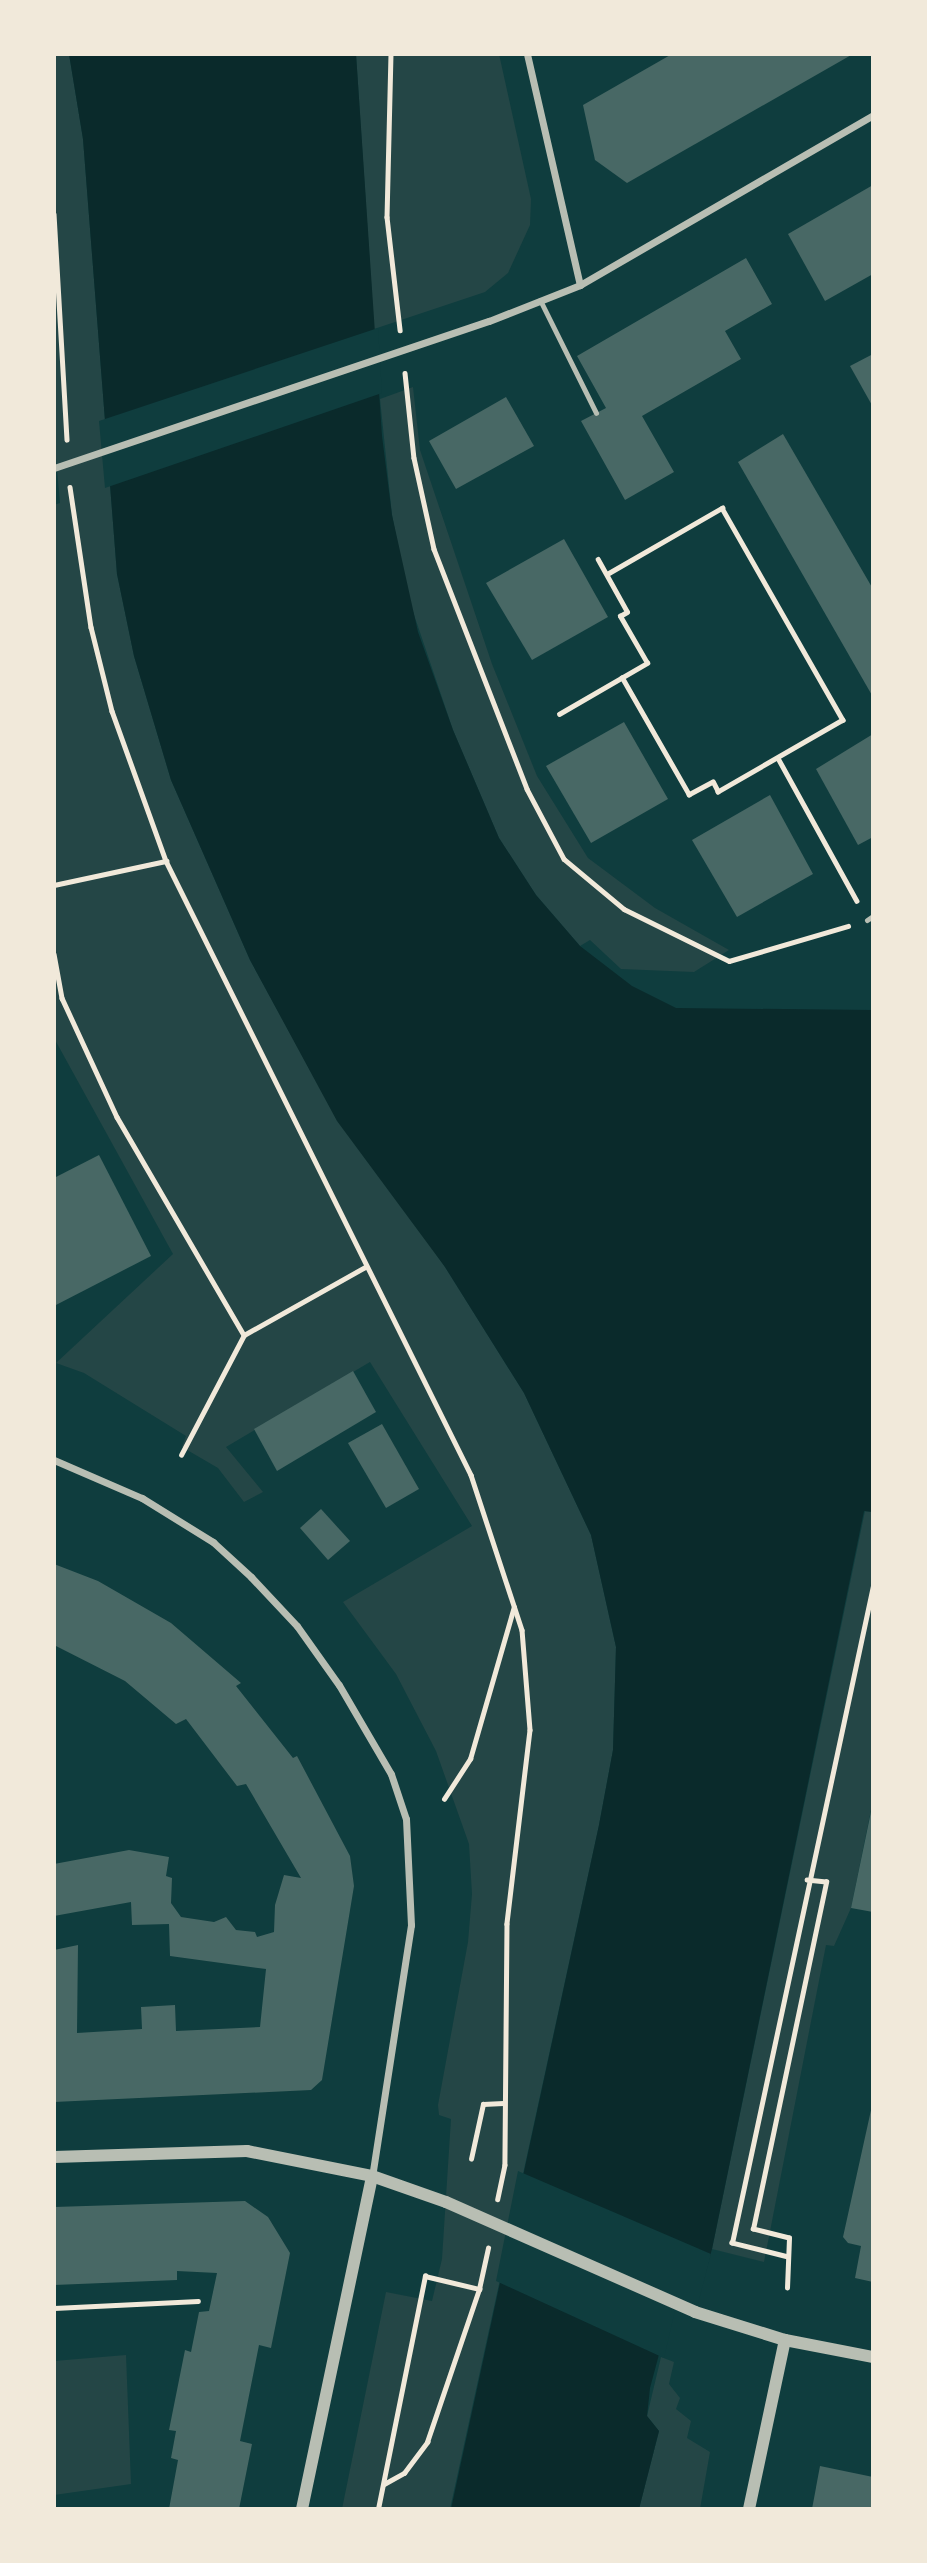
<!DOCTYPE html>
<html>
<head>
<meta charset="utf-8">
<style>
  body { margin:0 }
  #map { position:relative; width:927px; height:2563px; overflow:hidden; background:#0f3d3e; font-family:"Fira Sans",sans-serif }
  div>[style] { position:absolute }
  .green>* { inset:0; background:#244646 }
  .water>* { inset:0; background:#0a2a2b }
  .pier>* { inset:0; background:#0f3d3e }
  .building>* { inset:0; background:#486865 }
  .path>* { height:4.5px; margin:-2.25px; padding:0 2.25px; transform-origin:2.25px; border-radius:2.25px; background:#f1e9da }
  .service>* { height:5px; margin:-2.5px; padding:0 2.5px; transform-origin:2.5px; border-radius:2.5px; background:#b8beb3 }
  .minor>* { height:7px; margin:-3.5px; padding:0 3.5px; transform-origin:3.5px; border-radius:3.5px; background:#b8beb3 }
  .tertiary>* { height:12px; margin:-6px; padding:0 6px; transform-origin:6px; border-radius:6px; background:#b8beb3 }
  span { translate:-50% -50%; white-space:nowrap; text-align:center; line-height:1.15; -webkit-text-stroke:5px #f1e9da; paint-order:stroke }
  .frame { position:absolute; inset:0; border:56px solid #f1e9da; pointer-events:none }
</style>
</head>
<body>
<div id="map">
  <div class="green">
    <div style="clip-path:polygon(54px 54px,69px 54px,83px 139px,117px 574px,134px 656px,171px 780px,250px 960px,313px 1075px,445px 1267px,524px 1393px,591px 1535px,616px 1647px,613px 1750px,599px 1825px,450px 2509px,342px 2509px,386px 2292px,432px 2301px,442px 2259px,451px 2119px,439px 2115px,438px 2105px,468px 1942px,472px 1894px,469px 1844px,436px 1751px,396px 1674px,343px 1602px,472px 1526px,370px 1362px,226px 1447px,263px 1492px,244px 1502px,218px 1468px,182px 1447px,186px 1436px,84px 1373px,56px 1363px,173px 1254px,54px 1038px,54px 505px,60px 503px,54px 436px)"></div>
    <div style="clip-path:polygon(356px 54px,499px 54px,531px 199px,530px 225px,508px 273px,485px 292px,374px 329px)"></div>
    <div style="clip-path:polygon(413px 387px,420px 450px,492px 664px,537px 776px,588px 858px,655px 908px,729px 950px,694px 972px,621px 969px,590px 940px,580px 946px,536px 895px,499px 838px,453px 730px,407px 594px,392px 515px,380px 399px)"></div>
    <div style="clip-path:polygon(865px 1511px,873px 1512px,873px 1800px,851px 1908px,834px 1946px,826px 1945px,764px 2262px,712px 2249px)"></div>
    <div style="clip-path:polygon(126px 2355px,131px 2484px,54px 2495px,54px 2361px)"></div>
    <div style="clip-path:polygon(661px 2357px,674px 2362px,669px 2384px,680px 2398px,676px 2409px,691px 2421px,687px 2438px,710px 2452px,700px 2509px,639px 2509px,659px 2431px,647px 2416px)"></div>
  </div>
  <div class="water">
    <div style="clip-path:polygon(69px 54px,356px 54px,382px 436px,392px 515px,418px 632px,453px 730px,499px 838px,536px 895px,580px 946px,632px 986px,676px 1008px,873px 1010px,873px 1512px,864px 1511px,712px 2249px,695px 2311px,673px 2302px,650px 2388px,647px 2416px,659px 2431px,639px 2509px,451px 2509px,599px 1825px,613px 1750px,616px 1647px,591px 1535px,524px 1393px,445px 1267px,337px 1121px,250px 960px,171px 780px,134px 656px,117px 574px,83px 139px)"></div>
  </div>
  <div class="pier">
    <div style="clip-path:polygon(378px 328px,382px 393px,105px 488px,99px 421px)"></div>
    <div style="clip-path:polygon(518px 2171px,711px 2254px,695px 2315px,676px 2306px,664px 2358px,496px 2281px)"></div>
  </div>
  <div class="building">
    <div style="clip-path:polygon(672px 54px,853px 54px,627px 183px,595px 160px,583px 105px)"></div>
    <div style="clip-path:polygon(873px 185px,873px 274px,825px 301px,788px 234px)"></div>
    <div style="clip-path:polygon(746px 258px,772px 304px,725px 331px,741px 359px,642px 416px,674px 472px,625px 500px,581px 421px,606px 408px,577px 356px)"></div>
    <div style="clip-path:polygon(873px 354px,873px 407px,850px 366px)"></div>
    <div style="clip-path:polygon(506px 397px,534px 446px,456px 489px,429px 441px)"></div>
    <div style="clip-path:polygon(783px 434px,873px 589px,873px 697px,738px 462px)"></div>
    <div style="clip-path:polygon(564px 539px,608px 617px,532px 660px,486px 583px)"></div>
    <div style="clip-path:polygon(624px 722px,668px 799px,591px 843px,546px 766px)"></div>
    <div style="clip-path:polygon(873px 734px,873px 837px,858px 845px,816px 769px)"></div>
    <div style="clip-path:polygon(770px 795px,813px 874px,737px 917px,692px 840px)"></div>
    <div style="clip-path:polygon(99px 1155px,151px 1256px,54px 1306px,54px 1178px)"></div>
    <div style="clip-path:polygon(353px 1371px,376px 1412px,277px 1471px,254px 1429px)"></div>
    <div style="clip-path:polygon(382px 1424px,419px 1489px,386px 1508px,348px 1443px)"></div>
    <div style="clip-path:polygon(321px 1509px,350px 1541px,328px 1560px,300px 1528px)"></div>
    <div style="clip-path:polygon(54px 1564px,98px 1581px,171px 1623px,241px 1683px,236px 1686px,293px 1758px,297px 1756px,350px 1856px,354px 1886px,322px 2080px,311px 2090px,54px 2102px,54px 1950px,78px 1945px,77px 2033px,142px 2029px,141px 2007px,175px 2005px,176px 2031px,260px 2027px,266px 1969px,170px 1956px,169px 1924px,132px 1925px,131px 1902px,54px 1916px,54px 1864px,129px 1850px,169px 1857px,166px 1876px,172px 1878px,171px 1903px,181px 1917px,214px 1922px,226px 1917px,236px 1930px,255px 1932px,257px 1937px,274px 1932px,275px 1905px,284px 1875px,301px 1878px,246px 1784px,237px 1786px,186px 1719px,176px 1724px,125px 1681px,54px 1645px)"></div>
    <div style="clip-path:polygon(872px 1807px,873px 1807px,873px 1912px,851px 1908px)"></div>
    <div style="clip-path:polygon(873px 2101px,873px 2282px,855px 2278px,861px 2246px,848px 2243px,843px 2237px)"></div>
    <div style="clip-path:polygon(245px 2201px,268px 2217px,290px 2253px,271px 2348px,259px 2345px,240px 2441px,252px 2444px,239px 2509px,169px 2509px,178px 2460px,171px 2458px,176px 2431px,169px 2430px,185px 2350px,191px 2352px,199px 2312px,209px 2311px,217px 2273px,177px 2271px,177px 2280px,54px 2285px,54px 2207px)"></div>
    <div style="clip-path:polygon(820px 2466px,873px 2477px,873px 2509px,812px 2509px)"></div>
  </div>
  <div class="path">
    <div style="left:391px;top:54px;width:163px;rotate:91.4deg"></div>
    <div style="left:387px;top:217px;width:114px;rotate:83.4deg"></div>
    <div style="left:54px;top:214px;width:226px;rotate:86.7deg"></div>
    <div style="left:405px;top:373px;width:85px;rotate:84deg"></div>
    <div style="left:414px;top:458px;width:93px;rotate:77.6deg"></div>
    <div style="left:434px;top:549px;width:257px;rotate:68.8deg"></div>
    <div style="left:527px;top:789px;width:79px;rotate:62.1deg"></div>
    <div style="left:564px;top:859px;width:78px;rotate:39.8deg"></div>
    <div style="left:624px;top:909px;width:117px;rotate:26.3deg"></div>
    <div style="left:729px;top:961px;width:124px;rotate:-16.4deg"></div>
    <div style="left:70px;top:487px;width:142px;rotate:81.5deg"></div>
    <div style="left:91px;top:627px;width:87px;rotate:76deg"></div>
    <div style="left:112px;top:711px;width:159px;rotate:70.2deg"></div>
    <div style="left:166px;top:861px;width:686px;rotate:63.58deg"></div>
    <div style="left:471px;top:1475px;width:163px;rotate:71.8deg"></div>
    <div style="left:522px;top:1630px;width:100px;rotate:85.4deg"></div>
    <div style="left:530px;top:1730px;width:195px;rotate:96.8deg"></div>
    <div style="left:507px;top:1924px;width:241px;rotate:90.5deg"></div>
    <div style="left:505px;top:2165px;width:35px;rotate:102deg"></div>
    <div style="left:607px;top:574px;width:133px;rotate:-29.9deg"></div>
    <div style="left:722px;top:508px;width:244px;rotate:60.3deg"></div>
    <div style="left:843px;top:720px;width:144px;rotate:150.1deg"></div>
    <div style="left:718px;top:792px;width:11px;rotate:-117deg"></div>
    <div style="left:713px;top:782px;width:27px;rotate:152deg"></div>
    <div style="left:689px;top:795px;width:135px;rotate:-119.8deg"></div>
    <div style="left:559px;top:714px;width:102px;rotate:-30.1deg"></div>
    <div style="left:647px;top:663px;width:54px;rotate:-119.9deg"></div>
    <div style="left:620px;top:616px;width:8px;rotate:-30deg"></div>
    <div style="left:627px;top:612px;width:60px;rotate:-119.1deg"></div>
    <div style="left:778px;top:758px;width:163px;rotate:61.1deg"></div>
    <div style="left:54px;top:885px;width:115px;rotate:-12.1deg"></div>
    <div style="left:54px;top:954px;width:45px;rotate:79.7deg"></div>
    <div style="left:62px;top:998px;width:131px;rotate:65.2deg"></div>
    <div style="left:117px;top:1117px;width:252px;rotate:59.8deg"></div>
    <div style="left:181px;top:1455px;width:136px;rotate:-62.3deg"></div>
    <div style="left:244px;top:1335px;width:139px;rotate:-29.3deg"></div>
    <div style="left:444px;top:1799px;width:48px;rotate:-57deg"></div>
    <div style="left:470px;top:1759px;width:158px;rotate:-73.9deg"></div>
    <div style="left:471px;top:2159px;width:56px;rotate:-77.7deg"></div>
    <div style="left:483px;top:2104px;width:20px;rotate:-3deg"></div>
    <div style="left:788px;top:2257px;width:58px;rotate:-166deg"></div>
    <div style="left:732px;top:2243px;width:672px;rotate:-77.89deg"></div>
    <div style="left:787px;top:2288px;width:50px;rotate:-87.7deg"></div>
    <div style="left:789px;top:2238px;width:37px;rotate:-166deg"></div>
    <div style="left:753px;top:2229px;width:355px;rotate:-78.1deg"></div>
    <div style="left:826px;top:1882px;width:19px;rotate:-174deg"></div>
    <div style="left:54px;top:2308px;width:144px;rotate:-2.8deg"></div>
    <div style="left:384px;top:2484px;width:23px;rotate:-29deg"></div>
    <div style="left:404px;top:2473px;width:39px;rotate:-53deg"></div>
    <div style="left:427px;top:2442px;width:162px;rotate:-71.2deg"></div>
    <div style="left:479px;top:2289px;width:42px;rotate:-77.6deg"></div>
    <div style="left:378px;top:2509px;width:238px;rotate:-78.6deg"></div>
    <div style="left:425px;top:2276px;width:56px;rotate:13.5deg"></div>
  </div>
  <div class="service">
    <div style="left:540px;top:300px;width:126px;rotate:63.6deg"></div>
    <div style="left:867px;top:920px;width:7px;rotate:-34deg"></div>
  </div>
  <div class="minor">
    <div style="left:527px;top:54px;width:237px;rotate:77.1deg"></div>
    <div style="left:54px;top:468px;width:459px;rotate:-18.7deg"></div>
    <div style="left:489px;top:321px;width:98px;rotate:-21.6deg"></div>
    <div style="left:580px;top:285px;width:339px;rotate:-30.1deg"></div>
    <div style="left:54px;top:1460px;width:96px;rotate:23.4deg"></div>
    <div style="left:142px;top:1498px;width:84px;rotate:31.8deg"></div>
    <div style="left:213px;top:1542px;width:52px;rotate:42.6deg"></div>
    <div style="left:251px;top:1577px;width:67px;rotate:46.8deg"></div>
    <div style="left:297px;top:1626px;width:72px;rotate:54.6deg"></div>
    <div style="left:339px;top:1685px;width:103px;rotate:59.7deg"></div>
    <div style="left:391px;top:1774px;width:47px;rotate:71.6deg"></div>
    <div style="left:406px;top:1819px;width:106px;rotate:87.3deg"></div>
    <div style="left:411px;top:1925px;width:254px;rotate:98.8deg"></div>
  </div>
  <div class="tertiary">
    <div style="left:54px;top:2157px;width:193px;rotate:-1.8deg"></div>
    <div style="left:247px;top:2151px;width:127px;rotate:11.3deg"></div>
    <div style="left:372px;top:2176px;width:78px;rotate:19.4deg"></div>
    <div style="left:446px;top:2202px;width:272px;rotate:23.8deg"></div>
    <div style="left:695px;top:2312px;width:94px;rotate:17.3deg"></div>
    <div style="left:785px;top:2340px;width:90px;rotate:10.9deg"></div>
    <div style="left:302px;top:2509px;width:340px;rotate:-78.1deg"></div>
    <div style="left:749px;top:2509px;width:173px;rotate:-78deg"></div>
  </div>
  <div class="frame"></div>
</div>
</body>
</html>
